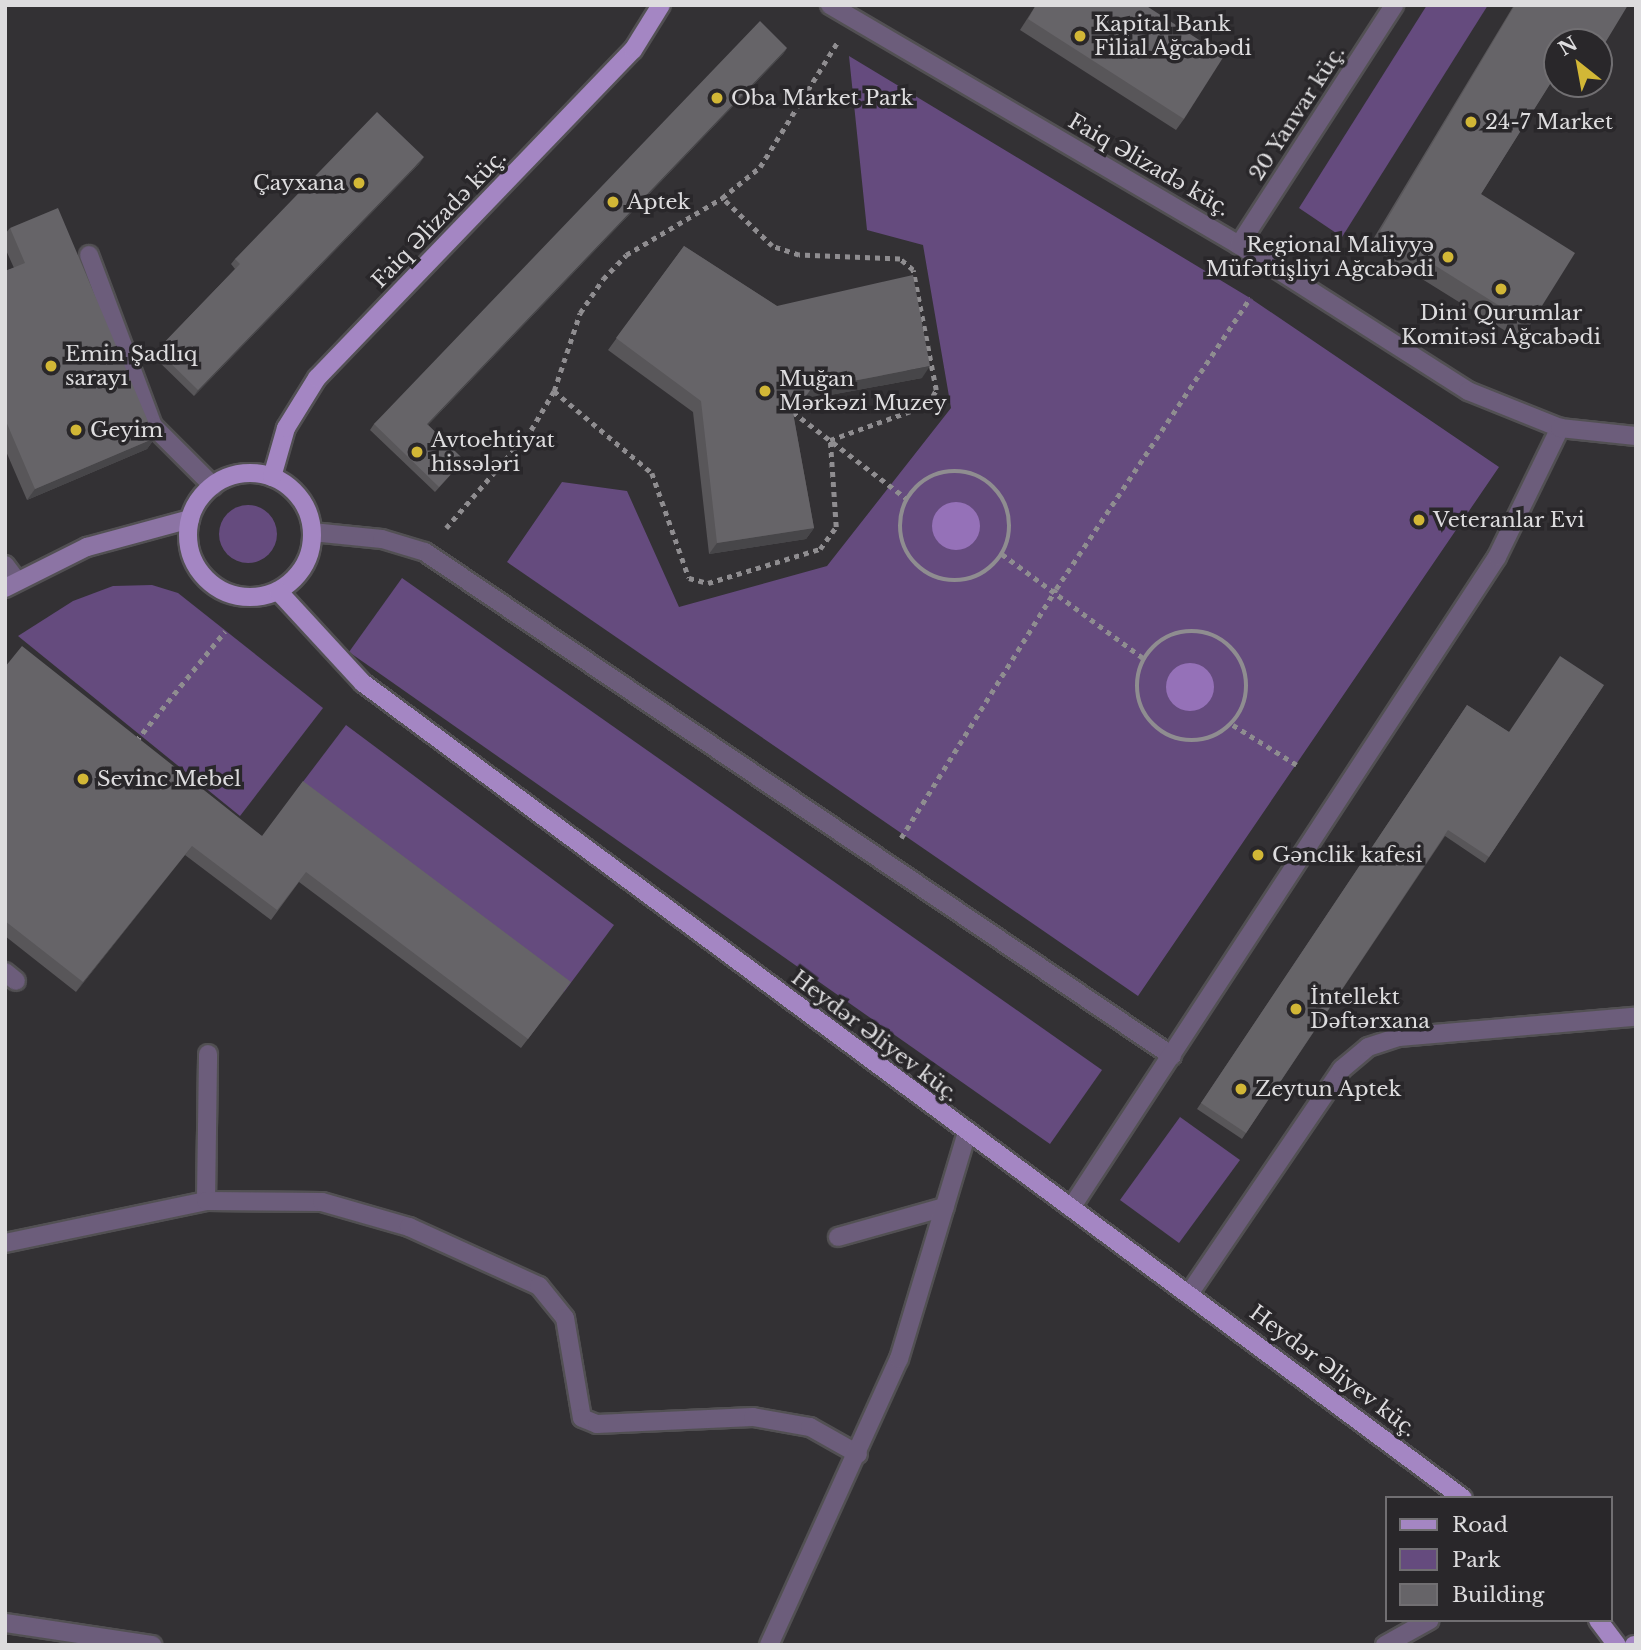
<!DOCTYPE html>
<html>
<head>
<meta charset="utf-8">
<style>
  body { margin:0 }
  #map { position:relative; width:1641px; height:1650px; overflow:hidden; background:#333134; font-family:"Libre Baskerville",serif }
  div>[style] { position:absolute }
  .green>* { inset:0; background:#654b7e }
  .round { border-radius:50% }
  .water>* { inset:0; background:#9571b8 }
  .path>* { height:4.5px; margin-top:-2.25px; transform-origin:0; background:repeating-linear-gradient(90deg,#8f8d90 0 5px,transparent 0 10px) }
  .path>.ring { margin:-2.25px; padding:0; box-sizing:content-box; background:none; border:4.5px solid #8f8d90; border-radius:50% }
  .roads { filter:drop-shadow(2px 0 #525053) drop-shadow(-2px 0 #525053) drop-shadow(0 2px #525053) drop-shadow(0 -2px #525053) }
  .service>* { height:18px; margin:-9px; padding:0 9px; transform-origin:9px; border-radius:9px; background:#6c5d7b }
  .minor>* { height:18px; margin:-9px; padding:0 9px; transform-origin:9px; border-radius:9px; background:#6c5d7b }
  .tertiary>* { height:18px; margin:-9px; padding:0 9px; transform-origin:9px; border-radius:9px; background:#6c5d7b }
  .secondary>* { height:18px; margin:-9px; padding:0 9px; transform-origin:9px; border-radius:9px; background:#8c74a4 }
  .primary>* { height:18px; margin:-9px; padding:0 9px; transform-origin:9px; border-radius:9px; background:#a486c3 }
  .primary>.ring { margin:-9px; padding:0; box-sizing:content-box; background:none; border:18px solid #a486c3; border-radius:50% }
  .wall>* { inset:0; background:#585659 }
  .shaded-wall>* { inset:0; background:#474649 }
  .building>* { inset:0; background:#666468 }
  .dots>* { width:19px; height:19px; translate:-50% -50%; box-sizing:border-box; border:4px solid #29272a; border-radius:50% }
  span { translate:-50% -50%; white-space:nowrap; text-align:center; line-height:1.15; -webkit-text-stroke:7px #29272a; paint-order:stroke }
  .poi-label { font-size:21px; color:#dddcde }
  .left { translate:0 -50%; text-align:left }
  .right { translate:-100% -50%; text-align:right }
  .street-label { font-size:21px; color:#dddcde }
  .frame { position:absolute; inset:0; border:7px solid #dddcde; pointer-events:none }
  .legend { position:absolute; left:1385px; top:1496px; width:228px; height:126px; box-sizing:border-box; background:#29272a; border:2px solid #716f72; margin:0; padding:9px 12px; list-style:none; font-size:21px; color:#dddcde }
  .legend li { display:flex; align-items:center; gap:14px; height:35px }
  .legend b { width:35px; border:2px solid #716f72 }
  .north { position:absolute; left:1543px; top:28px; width:70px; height:70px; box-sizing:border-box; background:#29272a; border:2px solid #716f72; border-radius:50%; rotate:329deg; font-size:19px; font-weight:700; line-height:28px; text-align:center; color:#dddcde }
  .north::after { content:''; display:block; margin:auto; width:24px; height:32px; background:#d2b736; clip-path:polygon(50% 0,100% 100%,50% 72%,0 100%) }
</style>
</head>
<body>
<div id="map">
  <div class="green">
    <div style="clip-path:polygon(1427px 5px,1488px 5px,1342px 237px,1299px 208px)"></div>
    <div style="clip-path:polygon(849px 56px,1250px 298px,1499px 467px,1138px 996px,507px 562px,562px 482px,627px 491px,679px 607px,827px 566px,951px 408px,923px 245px,867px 230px)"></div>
    <div class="round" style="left:219px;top:505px;width:58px;height:58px"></div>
    <div style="clip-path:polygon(402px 578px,1102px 1070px,1050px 1144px,349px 652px)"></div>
    <div style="clip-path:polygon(152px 585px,178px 593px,323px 708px,240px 816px,18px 636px,73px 601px,113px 586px)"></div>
    <div style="clip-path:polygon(346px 725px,614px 925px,564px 992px,296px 791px)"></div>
    <div style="clip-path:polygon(1180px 1117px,1240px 1160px,1179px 1243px,1120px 1200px)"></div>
  </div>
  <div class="water">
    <div class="round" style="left:932px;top:502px;width:48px;height:48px"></div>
    <div class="round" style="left:1166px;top:663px;width:48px;height:48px"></div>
  </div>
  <div class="path">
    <div style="left:554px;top:391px;width:128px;rotate:39.9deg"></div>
    <div style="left:652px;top:473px;width:111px;rotate:70.6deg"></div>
    <div style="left:689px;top:578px;width:20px;rotate:15deg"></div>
    <div style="left:708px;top:583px;width:117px;rotate:-16.9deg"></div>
    <div style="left:820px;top:549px;width:27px;rotate:-54deg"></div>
    <div style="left:836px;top:527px;width:87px;rotate:-93.9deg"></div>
    <div style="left:830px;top:440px;width:104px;rotate:-19.7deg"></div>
    <div style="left:928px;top:405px;width:17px;rotate:-62deg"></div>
    <div style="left:936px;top:390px;width:122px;rotate:-100.9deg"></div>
    <div style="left:913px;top:270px;width:17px;rotate:-140deg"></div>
    <div style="left:900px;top:259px;width:101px;rotate:-177.7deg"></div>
    <div style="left:799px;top:255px;width:28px;rotate:-162deg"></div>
    <div style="left:772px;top:246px;width:69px;rotate:-136.2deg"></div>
    <div style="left:793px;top:412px;width:142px;rotate:37.3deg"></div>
    <div class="ring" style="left:900px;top:471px;width:105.5px;height:105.5px"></div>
    <div style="left:446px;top:528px;width:130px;rotate:-49.1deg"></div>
    <div style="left:531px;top:430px;width:45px;rotate:-59.5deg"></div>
    <div style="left:554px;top:391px;width:82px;rotate:-71.6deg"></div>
    <div style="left:580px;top:313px;width:41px;rotate:-55.9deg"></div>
    <div style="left:603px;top:279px;width:33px;rotate:-46deg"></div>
    <div style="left:626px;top:255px;width:112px;rotate:-30.7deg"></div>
    <div style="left:722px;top:198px;width:49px;rotate:-39.2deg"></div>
    <div style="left:760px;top:167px;width:146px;rotate:-58.2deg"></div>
    <div style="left:1002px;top:554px;width:175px;rotate:36.4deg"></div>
    <div class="ring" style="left:1137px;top:631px;width:105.5px;height:105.5px"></div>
    <div style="left:1233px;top:725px;width:75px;rotate:32deg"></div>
    <div style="left:136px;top:741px;width:141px;rotate:-51deg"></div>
    <div style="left:901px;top:838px;width:293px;rotate:-58.1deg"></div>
    <div style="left:1056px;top:589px;width:350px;rotate:-56.3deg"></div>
  </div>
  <div class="roads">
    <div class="service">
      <div style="left:89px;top:255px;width:183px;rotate:69.5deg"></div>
      <div style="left:153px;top:426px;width:85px;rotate:45deg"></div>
      <div style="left:312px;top:532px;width:70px;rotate:5.7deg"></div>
      <div style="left:382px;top:539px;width:45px;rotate:16.8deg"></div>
      <div style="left:425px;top:552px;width:901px;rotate:34.01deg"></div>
      <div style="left:5px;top:972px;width:14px;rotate:39deg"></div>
    </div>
    <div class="minor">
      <div style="left:5px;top:565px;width:20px;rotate:53deg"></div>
      <div style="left:206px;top:1201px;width:147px;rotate:-89.2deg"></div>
      <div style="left:1071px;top:1208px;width:778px;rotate:-56.8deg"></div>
      <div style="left:1497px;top:557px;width:144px;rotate:-64deg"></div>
      <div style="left:838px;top:1237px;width:111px;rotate:-15.7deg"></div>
      <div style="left:5px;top:1243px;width:205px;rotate:-11.8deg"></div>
      <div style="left:206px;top:1201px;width:116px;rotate:0.5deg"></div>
      <div style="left:322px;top:1202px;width:91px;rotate:16deg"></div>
      <div style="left:409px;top:1227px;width:143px;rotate:24.4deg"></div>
      <div style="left:539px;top:1286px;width:41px;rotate:50.9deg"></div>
      <div style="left:565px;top:1318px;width:101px;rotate:80.4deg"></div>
      <div style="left:582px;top:1418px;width:16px;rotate:22deg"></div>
      <div style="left:597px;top:1424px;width:156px;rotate:-2.6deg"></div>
      <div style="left:753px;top:1417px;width:58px;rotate:10deg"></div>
      <div style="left:810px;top:1427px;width:55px;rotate:29.4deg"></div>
      <div style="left:1191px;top:1291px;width:268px;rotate:-55.8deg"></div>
      <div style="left:1342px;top:1069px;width:34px;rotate:-40deg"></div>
      <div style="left:1368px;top:1047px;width:33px;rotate:-18deg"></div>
      <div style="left:1399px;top:1037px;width:236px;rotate:-4.9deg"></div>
      <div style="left:5px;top:1623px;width:149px;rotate:8.5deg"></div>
      <div style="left:769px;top:1645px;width:314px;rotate:-65.6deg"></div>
      <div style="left:899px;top:1359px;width:236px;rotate:-73.3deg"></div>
      <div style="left:1385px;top:1645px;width:51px;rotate:-29.1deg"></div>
    </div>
    <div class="tertiary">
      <div style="left:830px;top:5px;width:474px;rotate:30.4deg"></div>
      <div style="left:1239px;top:245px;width:272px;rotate:32.5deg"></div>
      <div style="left:1468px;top:391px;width:99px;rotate:21.9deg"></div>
      <div style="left:1560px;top:428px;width:76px;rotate:6deg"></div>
      <div style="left:1239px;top:245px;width:286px;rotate:-57.1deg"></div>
    </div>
    <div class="secondary">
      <div style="left:5px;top:588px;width:92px;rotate:-26.6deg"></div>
      <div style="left:87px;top:547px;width:107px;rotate:-15.2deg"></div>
    </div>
    <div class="primary">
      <div class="ring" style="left:188px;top:473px;width:106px;height:106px"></div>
      <div style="left:272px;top:477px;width:51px;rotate:-74.1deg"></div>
      <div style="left:286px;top:428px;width:59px;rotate:-58.2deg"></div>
      <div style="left:317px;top:378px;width:455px;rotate:-46.1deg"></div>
      <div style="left:633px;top:50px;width:53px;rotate:-58.1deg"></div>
      <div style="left:278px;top:591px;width:125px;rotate:47.3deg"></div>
      <div style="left:363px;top:683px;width:1369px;rotate:36.54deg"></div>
      <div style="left:1598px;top:1620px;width:31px;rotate:53deg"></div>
      <div style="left:1634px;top:1645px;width:2px"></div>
    </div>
  </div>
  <div class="wall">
    <div style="clip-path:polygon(1036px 5px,1145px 5px,1184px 119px,1176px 130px,1020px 30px)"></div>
    <div style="clip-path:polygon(1514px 5px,1628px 5px,1557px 42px,1557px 84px,1580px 84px,1573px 95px,1551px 82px,1481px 194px,1530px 325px,1520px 340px,1369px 246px)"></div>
    <div style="clip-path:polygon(787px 48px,783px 54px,428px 425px,464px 460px,435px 492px,370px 430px,374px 424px)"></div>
    <div style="clip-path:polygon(420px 163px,194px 396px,153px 356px,157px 350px,235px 269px,231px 264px,235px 259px)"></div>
    <div style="clip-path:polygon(10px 228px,155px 438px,147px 449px,27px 500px,5px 449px,5px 271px,14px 268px,5px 248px,5px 234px)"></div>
    <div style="clip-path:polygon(684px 246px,777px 306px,922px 378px,803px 400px,793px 413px,814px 528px,806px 539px,709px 554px,693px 412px,608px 350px)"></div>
    <div style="clip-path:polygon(5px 667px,262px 836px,564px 992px,521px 1048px,299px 882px,271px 920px,185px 855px,76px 992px,5px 936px)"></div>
    <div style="clip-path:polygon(1604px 685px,1485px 863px,1445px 836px,1242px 1139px,1197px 1109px,1467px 705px,1509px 732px)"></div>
  </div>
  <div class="shaded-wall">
    <div style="clip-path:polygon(787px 48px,783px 54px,423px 430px,427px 424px)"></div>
    <div style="clip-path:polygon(424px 157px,420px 163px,194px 396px,198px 390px)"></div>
    <div style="clip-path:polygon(930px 366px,922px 378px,803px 400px,811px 389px)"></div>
    <div style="clip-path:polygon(155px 438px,147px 449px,27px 500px,35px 489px)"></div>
    <div style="clip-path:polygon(814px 528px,806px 539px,709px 554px,717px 543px)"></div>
    <div style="clip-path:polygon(192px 846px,185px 855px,76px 992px,83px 982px)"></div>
  </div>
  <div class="building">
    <div style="clip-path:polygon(1036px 5px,1145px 5px,1224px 56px,1184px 119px,1028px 19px)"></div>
    <div style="clip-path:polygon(1515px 5px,1628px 5px,1599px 53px,1599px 42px,1557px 42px,1557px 73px,1481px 194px,1575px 253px,1530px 325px,1380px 231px)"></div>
    <div style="clip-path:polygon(760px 21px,787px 48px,427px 424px,464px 460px,439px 487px,374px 424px)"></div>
    <div style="clip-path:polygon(377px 112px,424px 157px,198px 390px,157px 350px,240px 264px,235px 259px)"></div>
    <div style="clip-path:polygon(58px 208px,155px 438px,35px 489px,5px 419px,5px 271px,25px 263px,10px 228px)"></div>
    <div style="clip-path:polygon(684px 246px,777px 306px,913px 275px,930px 366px,811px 389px,793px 413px,814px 528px,717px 543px,701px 401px,616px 338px)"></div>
    <div style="clip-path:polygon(22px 646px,262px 836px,303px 781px,571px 982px,528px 1039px,306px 872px,277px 910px,192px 846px,83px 982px,5px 921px,5px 667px)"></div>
    <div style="clip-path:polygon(1560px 656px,1604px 685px,1489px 857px,1448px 830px,1246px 1133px,1201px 1103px,1467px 705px,1509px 732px)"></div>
  </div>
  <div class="dots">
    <div style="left:1080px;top:36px;background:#d2b736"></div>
    <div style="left:717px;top:98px;background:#d2b736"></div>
    <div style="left:1471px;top:122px;background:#d2b736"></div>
    <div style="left:359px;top:183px;background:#d2b736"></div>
    <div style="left:613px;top:202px;background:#d2b736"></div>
    <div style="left:1448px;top:257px;background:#d2b736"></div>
    <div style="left:1501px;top:289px;background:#d2b736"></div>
    <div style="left:51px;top:366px;background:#d2b736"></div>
    <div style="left:765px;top:391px;background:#d2b736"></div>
    <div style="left:76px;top:430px;background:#d2b736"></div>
    <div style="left:417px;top:452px;background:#d2b736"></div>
    <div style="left:1419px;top:520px;background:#d2b736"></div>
    <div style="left:83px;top:779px;background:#d2b736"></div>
    <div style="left:1258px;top:855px;background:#d2b736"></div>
    <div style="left:1296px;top:1009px;background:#d2b736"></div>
    <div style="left:1241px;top:1089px;background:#d2b736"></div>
  </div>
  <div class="poi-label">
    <span class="left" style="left:1094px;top:36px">Kapital Bank<br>Filial Ağcabədi</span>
    <span class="left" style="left:731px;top:98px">Oba Market Park</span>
    <span class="left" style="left:1485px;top:122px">24-7 Market</span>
    <span class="right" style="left:345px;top:183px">Çayxana</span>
    <span class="left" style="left:627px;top:202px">Aptek</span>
    <span class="right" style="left:1434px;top:257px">Regional Maliyyə<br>Müfəttişliyi Ağcabədi</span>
    <span style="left:1501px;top:325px">Dini Qurumlar<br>Komitəsi Ağcabədi</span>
    <span class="left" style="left:65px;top:366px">Emin Şadlıq<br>sarayı</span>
    <span class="left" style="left:779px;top:391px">Muğan<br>Mərkəzi Muzey</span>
    <span class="left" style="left:90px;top:430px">Geyim</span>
    <span class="left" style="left:431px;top:452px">Avtoehtiyat<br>hissələri</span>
    <span class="left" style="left:1433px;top:520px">Veteranlar Evi</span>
    <span class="left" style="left:97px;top:779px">Sevinc Mebel</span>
    <span class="left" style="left:1272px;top:855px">Gənclik kafesi</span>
    <span class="left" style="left:1310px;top:1009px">İntellekt<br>Dəftərxana</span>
    <span class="left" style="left:1255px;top:1089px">Zeytun Aptek</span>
  </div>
  <div class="street-label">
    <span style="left:1297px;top:113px;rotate:-57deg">20 Yanvar küç.</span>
    <span style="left:1149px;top:165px;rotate:30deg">Faiq Əlizadə küç.</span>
    <span style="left:439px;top:219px;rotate:-46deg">Faiq Əlizadə küç.</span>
    <span style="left:875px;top:1036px;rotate:37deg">Heydər Əliyev küç.</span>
    <span style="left:1333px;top:1371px;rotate:37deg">Heydər Əliyev küç.</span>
  </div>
  <div class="frame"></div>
  <ul class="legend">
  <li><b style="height:9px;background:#a486c3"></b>Road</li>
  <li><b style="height:19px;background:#654b7e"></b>Park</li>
  <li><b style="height:19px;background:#666468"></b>Building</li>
  </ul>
  <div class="north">N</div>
</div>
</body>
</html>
